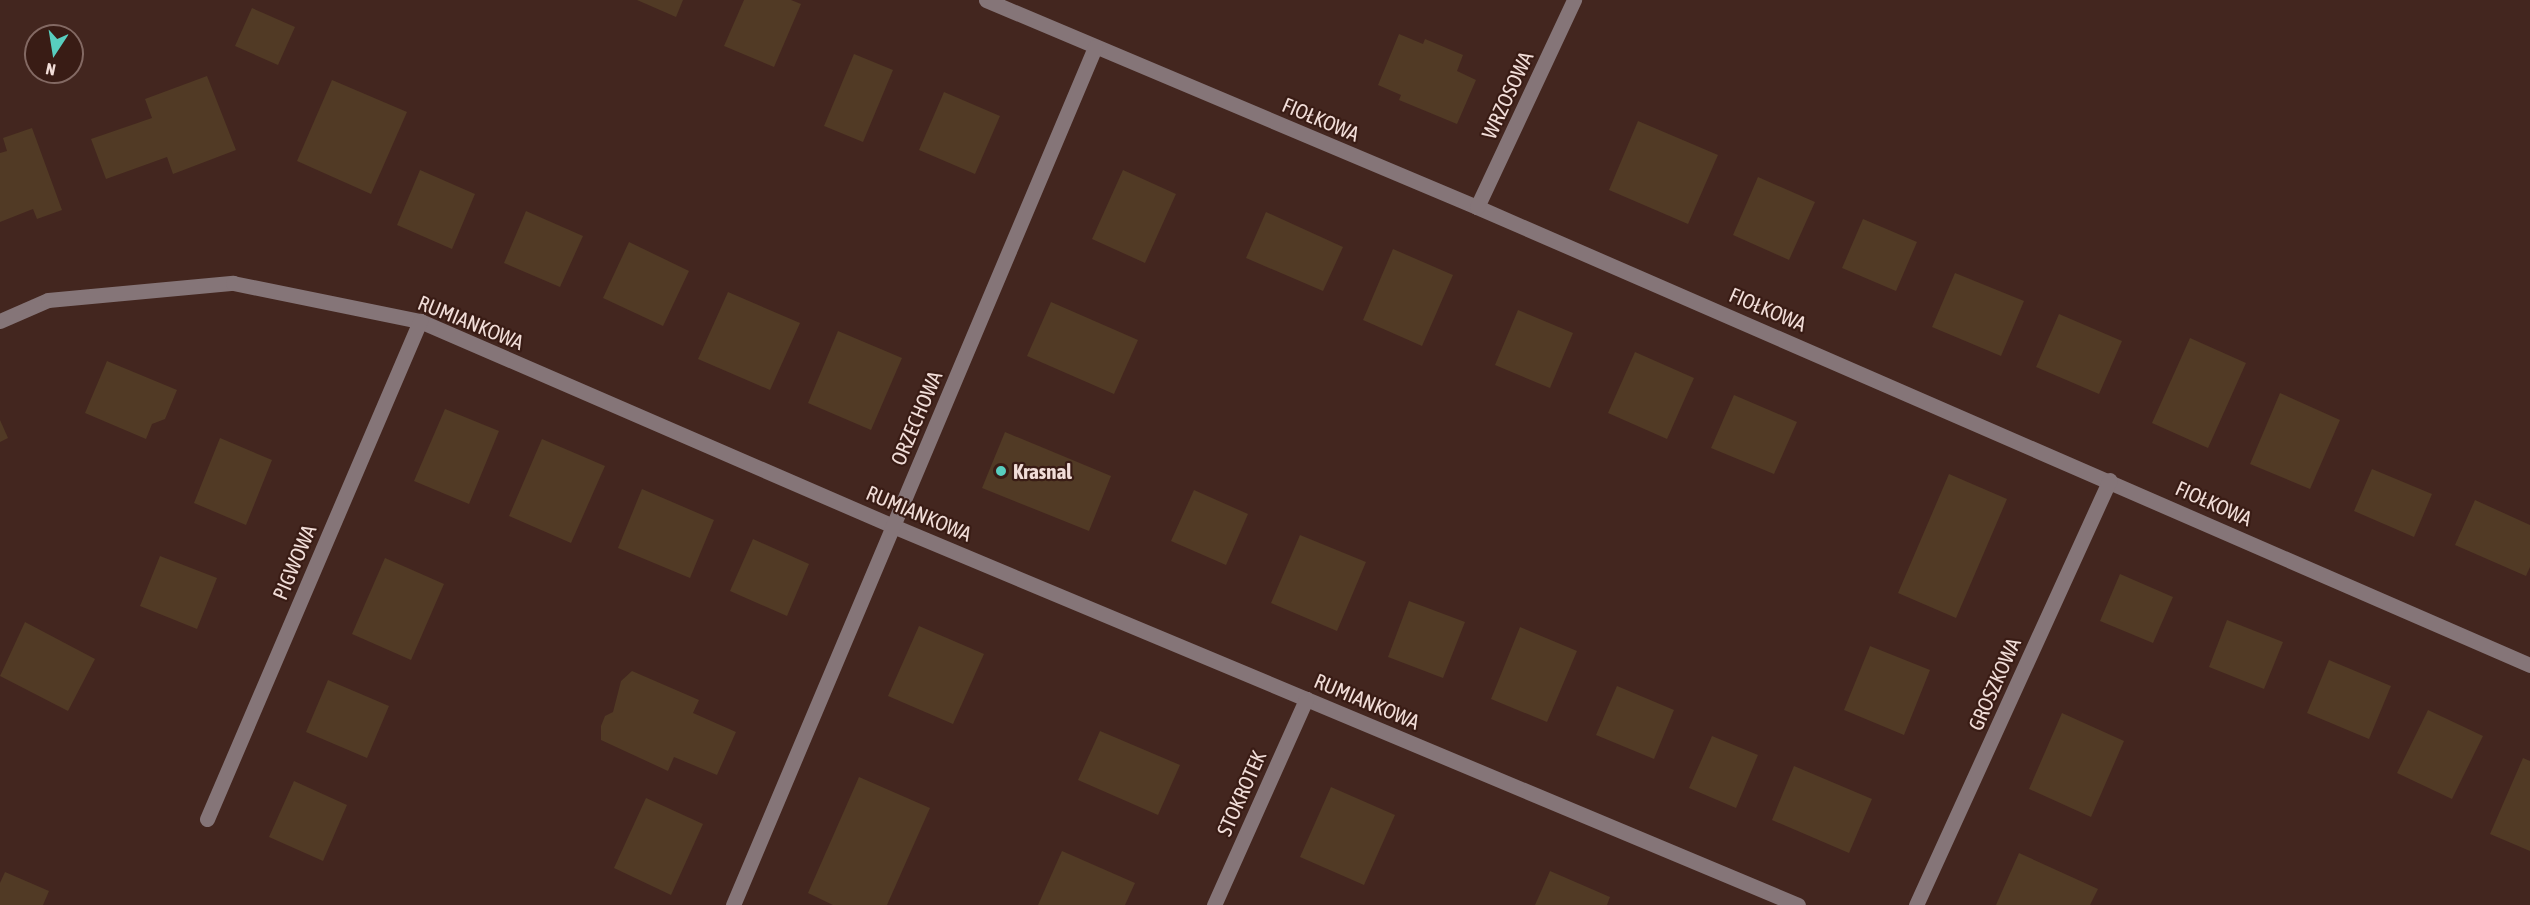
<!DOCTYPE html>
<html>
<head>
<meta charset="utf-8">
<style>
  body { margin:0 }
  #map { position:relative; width:2530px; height:905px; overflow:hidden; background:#43261f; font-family:"Asap Condensed",sans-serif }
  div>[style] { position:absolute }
  .building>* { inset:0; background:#513a25 }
  .minor>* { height:15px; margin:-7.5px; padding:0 7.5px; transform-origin:7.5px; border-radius:7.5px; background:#857578 }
  .dots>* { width:16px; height:16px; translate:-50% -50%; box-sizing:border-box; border:3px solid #391c15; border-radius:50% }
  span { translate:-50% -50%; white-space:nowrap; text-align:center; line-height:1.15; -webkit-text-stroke:4.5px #391c15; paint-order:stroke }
  .street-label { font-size:21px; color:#f1ddd8 }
  .poi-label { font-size:21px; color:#f1ddd8; font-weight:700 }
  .left { translate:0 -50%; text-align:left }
  .north { position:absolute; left:24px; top:24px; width:60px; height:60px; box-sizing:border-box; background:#391c15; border:2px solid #836963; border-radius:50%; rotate:192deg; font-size:16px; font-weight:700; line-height:24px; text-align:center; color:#f1ddd8 }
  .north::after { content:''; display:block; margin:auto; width:21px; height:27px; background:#58cebf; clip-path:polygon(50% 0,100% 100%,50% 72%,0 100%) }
</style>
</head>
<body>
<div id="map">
  <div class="building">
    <div style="clip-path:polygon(637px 0,683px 0,676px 17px)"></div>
    <div style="clip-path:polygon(744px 0,791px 0,801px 4px,774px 67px,724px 46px)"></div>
    <div style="clip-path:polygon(252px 8px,295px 27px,278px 65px,235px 46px)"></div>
    <div style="clip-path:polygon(1399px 34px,1423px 44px,1425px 39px,1463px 55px,1457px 71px,1476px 80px,1457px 124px,1399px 100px,1401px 95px,1378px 85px)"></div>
    <div style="clip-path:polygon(854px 54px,893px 70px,863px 142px,824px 126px)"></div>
    <div style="clip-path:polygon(207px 76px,236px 150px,173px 174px,167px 157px,106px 179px,91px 139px,152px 118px,145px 99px)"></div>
    <div style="clip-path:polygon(332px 80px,407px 112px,371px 194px,297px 161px)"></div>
    <div style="clip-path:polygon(944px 92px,1000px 116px,975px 174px,919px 150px)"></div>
    <div style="clip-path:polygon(1638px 121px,1718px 155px,1688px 224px,1609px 190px)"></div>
    <div style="clip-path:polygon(32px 128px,62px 210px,37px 219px,33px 209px,0 222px,0 153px,7px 151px,3px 138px)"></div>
    <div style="clip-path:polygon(420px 170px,475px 194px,452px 249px,397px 225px)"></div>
    <div style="clip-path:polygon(1123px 170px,1176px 194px,1145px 263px,1092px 239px)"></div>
    <div style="clip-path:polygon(1758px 177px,1815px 202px,1789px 260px,1733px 235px)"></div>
    <div style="clip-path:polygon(526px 211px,583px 236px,560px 287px,504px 263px)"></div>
    <div style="clip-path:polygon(1266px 212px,1343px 247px,1323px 291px,1246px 258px)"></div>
    <div style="clip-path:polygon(1863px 219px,1917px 242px,1896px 291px,1842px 268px)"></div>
    <div style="clip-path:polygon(629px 242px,689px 271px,663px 326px,603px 298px)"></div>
    <div style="clip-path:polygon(1393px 249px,1453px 275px,1422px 346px,1363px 320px)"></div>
    <div style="clip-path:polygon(1955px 273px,2024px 301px,2001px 356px,1932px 327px)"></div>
    <div style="clip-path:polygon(728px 292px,800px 323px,770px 390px,698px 359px)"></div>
    <div style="clip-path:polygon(1051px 302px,1138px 340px,1114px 394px,1027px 356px)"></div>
    <div style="clip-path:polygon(1518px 310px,1573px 333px,1550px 388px,1495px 365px)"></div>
    <div style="clip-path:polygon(2059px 314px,2122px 341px,2099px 394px,2036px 367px)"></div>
    <div style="clip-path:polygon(838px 331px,902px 358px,871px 430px,808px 403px)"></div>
    <div style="clip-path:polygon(2190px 338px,2246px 363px,2208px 448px,2152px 423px)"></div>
    <div style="clip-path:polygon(1635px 352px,1694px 378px,1667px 439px,1608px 413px)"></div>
    <div style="clip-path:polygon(107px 361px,177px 390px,165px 419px,152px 424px,146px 439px,85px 413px)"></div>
    <div style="clip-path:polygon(2280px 393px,2340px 420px,2310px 489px,2250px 464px)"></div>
    <div style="clip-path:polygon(1734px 395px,1797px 422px,1774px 474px,1711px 448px)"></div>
    <div style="clip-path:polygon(445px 409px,499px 431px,469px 504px,414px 481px)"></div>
    <div style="clip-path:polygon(0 420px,8px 438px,0 442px)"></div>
    <div style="clip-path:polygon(1005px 432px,1111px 476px,1089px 531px,982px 488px)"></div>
    <div style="clip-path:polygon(220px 438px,272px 460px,246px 525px,194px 503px)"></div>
    <div style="clip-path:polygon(542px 439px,605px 466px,571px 543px,509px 516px)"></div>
    <div style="clip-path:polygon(2372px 469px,2432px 494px,2414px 537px,2354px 511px)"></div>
    <div style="clip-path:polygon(1949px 474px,2007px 499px,1956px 618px,1898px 593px)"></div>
    <div style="clip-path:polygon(642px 489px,714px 520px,690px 578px,618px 548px)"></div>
    <div style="clip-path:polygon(1194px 490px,1248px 514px,1226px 565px,1171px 541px)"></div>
    <div style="clip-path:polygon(2475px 500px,2530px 525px,2530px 567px,2526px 576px,2455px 545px)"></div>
    <div style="clip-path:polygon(1300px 535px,1366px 562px,1337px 631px,1271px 603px)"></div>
    <div style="clip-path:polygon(753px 539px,809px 564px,787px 616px,730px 591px)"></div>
    <div style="clip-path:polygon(160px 556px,217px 578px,197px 629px,140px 606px)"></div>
    <div style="clip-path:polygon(385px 558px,444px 584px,411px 660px,352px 634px)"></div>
    <div style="clip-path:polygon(2120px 574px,2173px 597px,2153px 643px,2100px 621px)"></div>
    <div style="clip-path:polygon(1409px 601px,1465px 622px,1443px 678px,1388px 657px)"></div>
    <div style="clip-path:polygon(2227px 620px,2283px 642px,2264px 689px,2209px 667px)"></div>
    <div style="clip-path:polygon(25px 622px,95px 659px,68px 711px,0 676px)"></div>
    <div style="clip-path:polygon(919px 626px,984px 654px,953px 724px,888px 696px)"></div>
    <div style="clip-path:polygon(1520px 627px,1577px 651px,1547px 722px,1491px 699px)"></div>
    <div style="clip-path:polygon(1870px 646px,1930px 670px,1904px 735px,1844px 710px)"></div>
    <div style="clip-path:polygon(2329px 660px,2391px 686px,2369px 739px,2307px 713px)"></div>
    <div style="clip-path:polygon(632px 671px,699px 700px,693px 713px,736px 732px,717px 775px,674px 757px,668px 771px,601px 740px,601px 726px,605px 716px,613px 712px,621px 681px)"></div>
    <div style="clip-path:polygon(328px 680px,389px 706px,367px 758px,306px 732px)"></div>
    <div style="clip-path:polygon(1617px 686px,1674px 710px,1654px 759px,1596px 735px)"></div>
    <div style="clip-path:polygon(2428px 710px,2483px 736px,2452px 799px,2397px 773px)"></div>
    <div style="clip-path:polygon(2062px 713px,2124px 741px,2091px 817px,2029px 789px)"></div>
    <div style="clip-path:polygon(1100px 731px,1180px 765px,1158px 815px,1078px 780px)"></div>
    <div style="clip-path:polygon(1712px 736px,1758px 755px,1736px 808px,1689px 788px)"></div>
    <div style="clip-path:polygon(2523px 758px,2530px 761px,2530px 851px,2490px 834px)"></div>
    <div style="clip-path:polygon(1794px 766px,1872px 799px,1849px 853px,1772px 820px)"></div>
    <div style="clip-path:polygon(859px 777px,930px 808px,887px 905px,833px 905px,808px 893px)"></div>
    <div style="clip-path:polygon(294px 781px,347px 805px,323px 861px,269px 837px)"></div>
    <div style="clip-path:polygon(1331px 787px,1395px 815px,1364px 885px,1300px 857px)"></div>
    <div style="clip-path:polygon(646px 798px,703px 824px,671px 895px,614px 868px)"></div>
    <div style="clip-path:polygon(1062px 851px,1135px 883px,1125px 905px,1038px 905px)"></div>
    <div style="clip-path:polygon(2019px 853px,2098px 889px,2090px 905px,1996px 905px)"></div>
    <div style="clip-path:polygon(1550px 871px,1610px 897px,1607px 905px,1535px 905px)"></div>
    <div style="clip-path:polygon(5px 872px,49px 891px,43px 905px,0 905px,0 883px)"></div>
  </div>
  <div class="minor">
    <div style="left:986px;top:0;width:533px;rotate:22.86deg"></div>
    <div style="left:1477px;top:207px;width:1148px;rotate:23.51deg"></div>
    <div style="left:1477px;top:207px;width:229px;rotate:-64.9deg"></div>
    <div style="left:0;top:321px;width:52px;rotate:-23.6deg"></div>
    <div style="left:48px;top:300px;width:186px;rotate:-5.3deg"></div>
    <div style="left:233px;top:283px;width:191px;rotate:11.5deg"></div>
    <div style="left:420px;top:321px;width:516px;rotate:23.43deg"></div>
    <div style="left:893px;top:526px;width:981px;rotate:22.72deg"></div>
    <div style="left:207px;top:819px;width:542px;rotate:-66.84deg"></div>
    <div style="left:733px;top:905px;width:931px;rotate:-67.12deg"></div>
    <div style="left:1214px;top:905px;width:226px;rotate:-65.9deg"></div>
    <div style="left:1916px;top:905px;width:467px;rotate:-65.5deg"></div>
  </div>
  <div class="dots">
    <div style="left:1001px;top:471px;background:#58cebf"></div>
  </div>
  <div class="street-label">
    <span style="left:1507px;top:95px;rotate:-65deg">WRZOSOWA</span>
    <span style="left:1321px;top:119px;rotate:23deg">FIOŁKOWA</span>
    <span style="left:1768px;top:309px;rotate:23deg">FIOŁKOWA</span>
    <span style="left:471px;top:322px;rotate:22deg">RUMIANKOWA</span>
    <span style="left:916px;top:418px;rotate:-67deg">ORZECHOWA</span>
    <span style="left:2214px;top:503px;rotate:24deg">FIOŁKOWA</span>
    <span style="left:919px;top:513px;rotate:23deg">RUMIANKOWA</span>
    <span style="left:294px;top:562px;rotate:-67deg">PIGWOWA</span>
    <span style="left:1994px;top:684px;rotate:-66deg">GROSZKOWA</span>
    <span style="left:1367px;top:701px;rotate:23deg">RUMIANKOWA</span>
    <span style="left:1241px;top:793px;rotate:-66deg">STOKROTEK</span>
  </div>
  <div class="poi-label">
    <span class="left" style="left:1013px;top:471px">Krasnal</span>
  </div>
  <div class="north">N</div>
</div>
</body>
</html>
